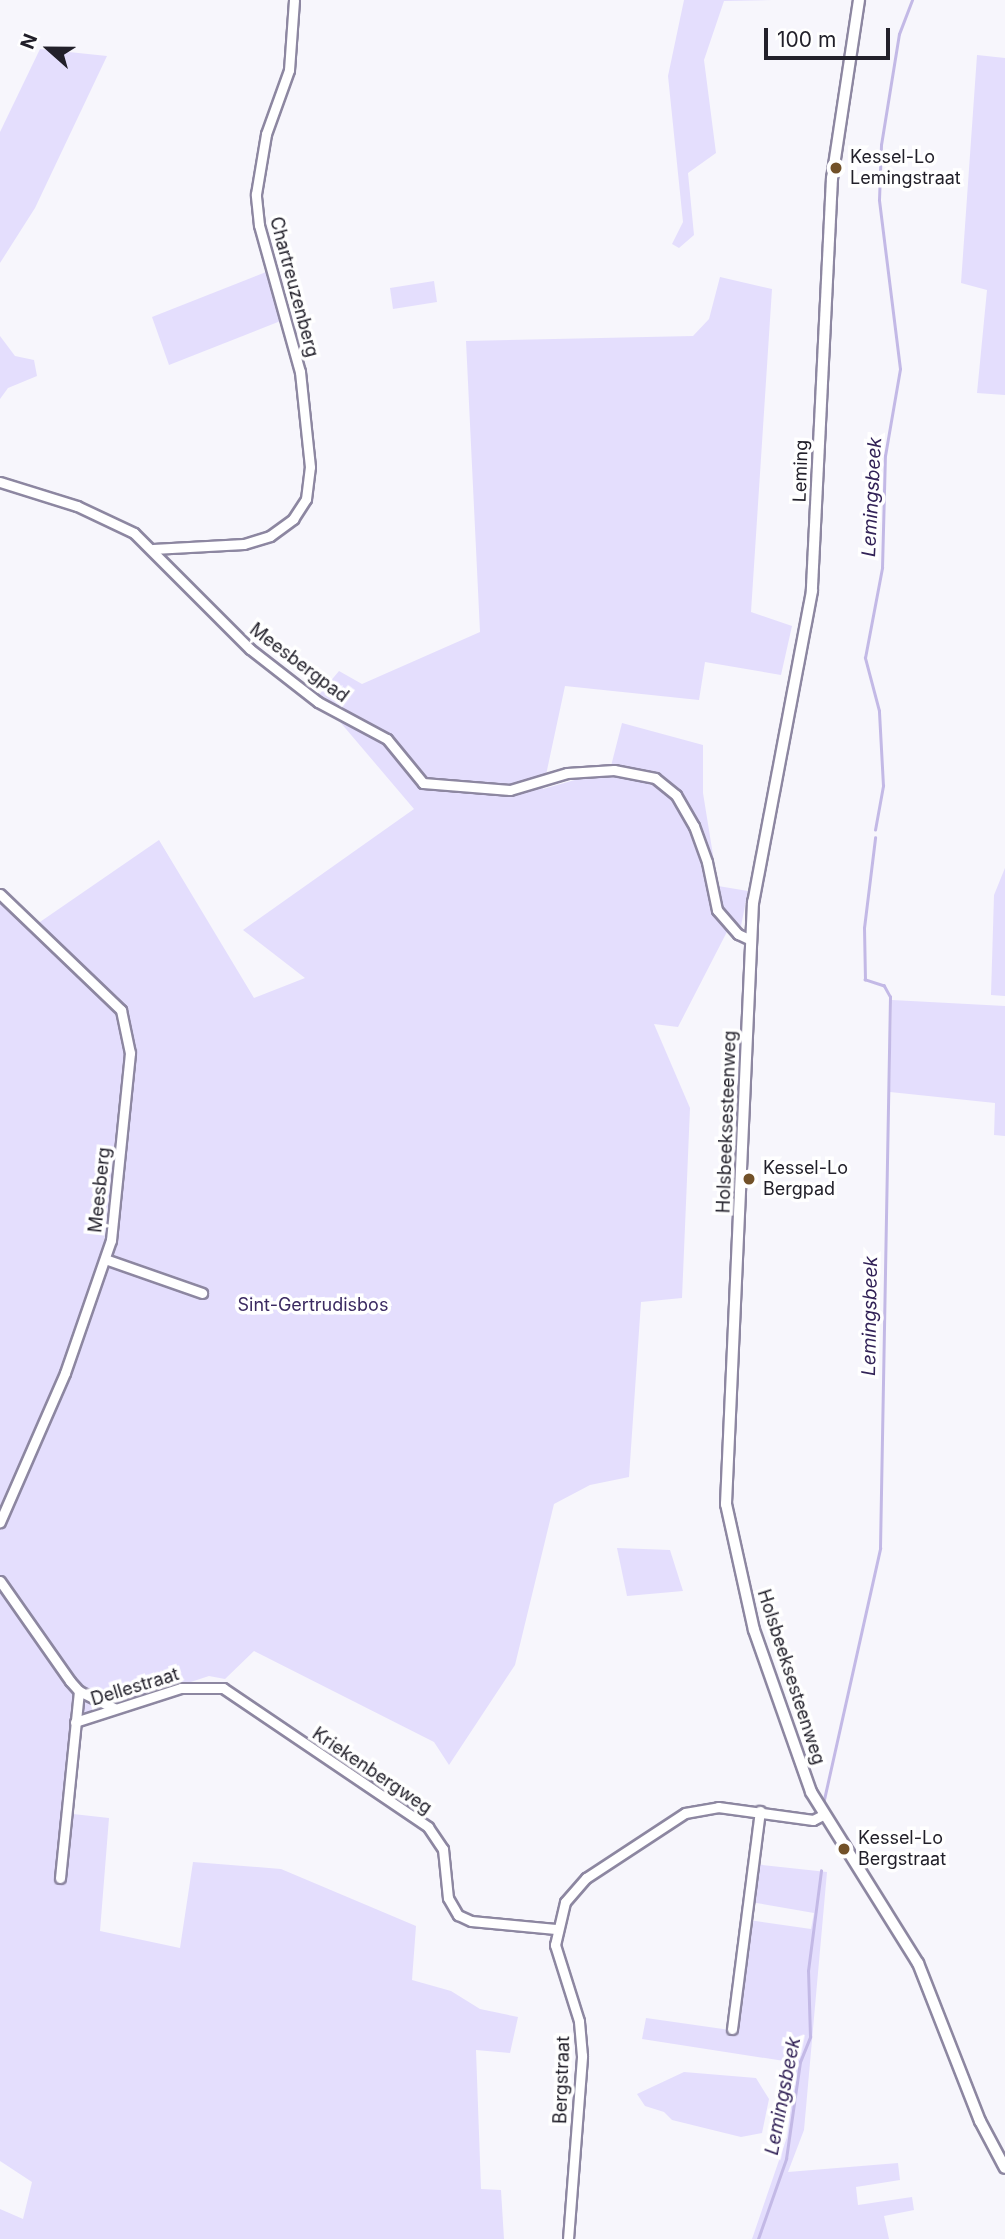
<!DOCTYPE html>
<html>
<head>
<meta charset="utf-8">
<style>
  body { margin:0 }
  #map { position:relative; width:1005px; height:2239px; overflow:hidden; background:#f7f6fc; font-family:Inter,sans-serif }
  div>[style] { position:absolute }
  .green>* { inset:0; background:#e4defd }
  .stream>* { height:2.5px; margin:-1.25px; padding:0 1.25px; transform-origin:1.25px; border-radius:1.25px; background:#c3b9e6 }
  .roads { filter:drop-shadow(2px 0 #8d87a1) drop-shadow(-2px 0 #8d87a1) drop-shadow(0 2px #8d87a1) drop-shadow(0 -2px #8d87a1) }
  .minor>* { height:9px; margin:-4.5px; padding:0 4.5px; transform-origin:4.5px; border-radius:4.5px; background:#fff }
  .tertiary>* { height:10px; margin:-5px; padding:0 5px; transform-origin:5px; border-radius:5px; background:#fff }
  .dots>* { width:19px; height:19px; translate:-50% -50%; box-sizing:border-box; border:4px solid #fff; border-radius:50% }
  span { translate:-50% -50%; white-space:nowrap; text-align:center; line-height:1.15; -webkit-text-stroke:7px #fff; paint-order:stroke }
  .poi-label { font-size:18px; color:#22202a }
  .left { translate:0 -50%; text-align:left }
  .street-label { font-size:18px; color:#22202a }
  .park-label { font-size:18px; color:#3b2a61 }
  .water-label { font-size:19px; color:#322257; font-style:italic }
  .north { position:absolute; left:14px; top:14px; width:70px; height:70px; -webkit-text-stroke:5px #fff; paint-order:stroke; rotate:291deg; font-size:19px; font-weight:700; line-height:28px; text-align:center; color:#22202a }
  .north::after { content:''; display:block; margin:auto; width:24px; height:32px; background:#22202a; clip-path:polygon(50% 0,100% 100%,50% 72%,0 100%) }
  .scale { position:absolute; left:764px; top:28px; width:126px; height:32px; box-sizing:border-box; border:4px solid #22202a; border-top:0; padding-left:9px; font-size:21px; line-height:24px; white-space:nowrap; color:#22202a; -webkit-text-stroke:5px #fff; paint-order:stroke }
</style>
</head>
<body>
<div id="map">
  <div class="green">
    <div style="clip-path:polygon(684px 0,772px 0,724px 1px,704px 60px,716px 153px,688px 173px,694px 235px,679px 248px,672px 244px,683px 222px,668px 76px)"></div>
    <div style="clip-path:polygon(40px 49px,107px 56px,35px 208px,0 263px,0 132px)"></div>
    <div style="clip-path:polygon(977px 55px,1005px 58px,1005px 395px,977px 393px,987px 290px,961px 283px)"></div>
    <div style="clip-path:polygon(266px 272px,283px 320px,169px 365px,152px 317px)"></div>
    <div style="clip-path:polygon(720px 277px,772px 289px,751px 612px,792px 626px,781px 675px,705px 662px,699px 700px,565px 686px,543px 789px,610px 770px,622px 723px,703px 745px,703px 793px,718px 886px,748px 891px,741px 926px,732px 922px,678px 1027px,654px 1024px,690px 1108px,682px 1298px,641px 1302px,629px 1477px,590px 1485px,554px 1504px,515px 1665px,449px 1765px,434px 1742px,254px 1651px,225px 1679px,209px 1676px,81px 1718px,73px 1814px,109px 1818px,100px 1931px,180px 1948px,193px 1862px,281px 1869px,416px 1926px,412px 1980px,451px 1991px,480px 2009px,518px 2017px,510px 2053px,476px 2050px,481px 2189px,501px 2190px,504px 2239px,0 2239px,0 2209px,23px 2219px,32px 2182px,0 2161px,0 903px,33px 933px,37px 924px,159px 840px,254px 998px,305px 978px,243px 930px,414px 809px,318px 696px,339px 671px,362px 684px,480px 632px,466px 341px,693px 336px,709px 319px)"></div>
    <div style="clip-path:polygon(434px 281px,437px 302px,393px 309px,390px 288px)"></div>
    <div style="clip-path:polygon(0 336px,15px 356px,34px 360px,37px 376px,8px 388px,0 399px)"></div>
    <div style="clip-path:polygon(1005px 868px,1005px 996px,991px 995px,994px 895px)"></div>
    <div style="clip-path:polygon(892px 1000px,1005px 1006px,1005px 1136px,994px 1135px,995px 1103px,890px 1092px)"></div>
    <div style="clip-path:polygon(617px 1548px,670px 1550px,683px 1591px,627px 1596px)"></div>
    <div style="clip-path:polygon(754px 1864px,827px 1872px,804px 2130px,788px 2172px,898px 2163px,900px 2180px,856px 2187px,858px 2205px,912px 2197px,914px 2210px,884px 2216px,889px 2239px,752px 2239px,787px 2137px,797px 2063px,642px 2039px,646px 2018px,737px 2031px,749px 1920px,811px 1929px,814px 1913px,751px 1902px)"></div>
    <div style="clip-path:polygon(684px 2072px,756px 2078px,769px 2099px,762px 2133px,741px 2137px,672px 2120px,664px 2112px,645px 2106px,637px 2094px)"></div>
  </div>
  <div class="stream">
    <div style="left:875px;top:830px;width:45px;rotate:-79.7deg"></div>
    <div style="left:883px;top:786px;width:75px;rotate:-93.1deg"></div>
    <div style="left:879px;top:711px;width:55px;rotate:-104.8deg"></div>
    <div style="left:865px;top:658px;width:92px;rotate:-79.3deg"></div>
    <div style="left:882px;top:568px;width:112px;rotate:-88.5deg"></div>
    <div style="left:885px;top:456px;width:88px;rotate:-80.2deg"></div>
    <div style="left:900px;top:369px;width:170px;rotate:-97.1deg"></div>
    <div style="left:879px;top:200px;width:55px;rotate:-87.9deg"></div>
    <div style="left:881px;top:145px;width:112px;rotate:-80.8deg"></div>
    <div style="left:899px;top:34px;width:36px;rotate:-69deg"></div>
    <div style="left:823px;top:1804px;width:262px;rotate:-77.4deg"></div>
    <div style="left:880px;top:1548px;width:551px;rotate:-88.96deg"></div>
    <div style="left:890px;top:997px;width:13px;rotate:-119deg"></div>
    <div style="left:884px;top:986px;width:20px;rotate:-162deg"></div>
    <div style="left:865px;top:980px;width:52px;rotate:-91.1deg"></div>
    <div style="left:864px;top:928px;width:91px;rotate:-83deg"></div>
    <div style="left:758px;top:2239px;width:85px;rotate:-70.7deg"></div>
    <div style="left:786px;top:2159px;width:98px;rotate:-81.8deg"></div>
    <div style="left:800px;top:2062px;width:27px;rotate:-68deg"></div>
    <div style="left:810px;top:2037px;width:66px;rotate:-91.7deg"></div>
    <div style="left:808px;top:1971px;width:101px;rotate:-82.6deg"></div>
  </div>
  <div class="roads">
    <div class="minor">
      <div style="left:0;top:482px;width:81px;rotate:17.3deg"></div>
      <div style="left:77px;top:506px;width:63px;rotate:25.3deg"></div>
      <div style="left:134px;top:533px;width:164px;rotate:45deg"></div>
      <div style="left:250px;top:649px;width:86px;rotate:37.9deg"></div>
      <div style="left:318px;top:702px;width:78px;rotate:28.2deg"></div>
      <div style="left:387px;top:739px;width:57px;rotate:50.7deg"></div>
      <div style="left:423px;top:783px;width:87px;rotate:4.6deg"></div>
      <div style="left:510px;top:790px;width:59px;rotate:-16.6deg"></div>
      <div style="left:567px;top:773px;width:47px;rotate:-3.7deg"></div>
      <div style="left:614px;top:770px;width:42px;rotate:11deg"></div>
      <div style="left:655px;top:778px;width:27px;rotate:39deg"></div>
      <div style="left:676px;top:795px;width:36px;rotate:60deg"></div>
      <div style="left:694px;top:826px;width:38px;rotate:70deg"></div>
      <div style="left:707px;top:862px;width:49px;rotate:78.2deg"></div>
      <div style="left:717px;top:910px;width:32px;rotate:49deg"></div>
      <div style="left:738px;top:934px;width:14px;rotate:25deg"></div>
      <div style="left:153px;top:549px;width:91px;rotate:-3.1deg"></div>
      <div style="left:244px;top:544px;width:27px;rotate:-17deg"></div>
      <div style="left:270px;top:536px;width:29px;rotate:-36deg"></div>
      <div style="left:293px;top:519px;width:24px;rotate:-57deg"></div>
      <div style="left:306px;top:499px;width:32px;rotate:-83deg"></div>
      <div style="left:310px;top:467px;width:96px;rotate:-96deg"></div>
      <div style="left:300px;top:372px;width:153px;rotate:-105.6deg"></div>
      <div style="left:259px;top:225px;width:31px;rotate:-96deg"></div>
      <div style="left:256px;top:194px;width:61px;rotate:-80.5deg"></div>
      <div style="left:266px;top:134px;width:68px;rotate:-70.2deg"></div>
      <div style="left:289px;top:70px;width:70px;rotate:-85.9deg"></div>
      <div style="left:0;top:894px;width:168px;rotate:43.8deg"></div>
      <div style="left:121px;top:1010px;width:44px;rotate:78.2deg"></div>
      <div style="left:130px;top:1053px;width:188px;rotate:95.8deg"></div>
      <div style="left:111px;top:1240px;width:141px;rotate:109.1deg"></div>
      <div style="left:65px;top:1373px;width:163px;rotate:113.6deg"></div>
      <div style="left:105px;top:1259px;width:103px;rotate:19.3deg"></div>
      <div style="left:0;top:1581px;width:122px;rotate:55deg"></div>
      <div style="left:70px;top:1681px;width:13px;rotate:48deg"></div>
      <div style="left:79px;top:1691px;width:39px;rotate:26deg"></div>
      <div style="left:75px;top:1722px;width:111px;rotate:-17.8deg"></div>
      <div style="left:181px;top:1688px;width:42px"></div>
      <div style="left:223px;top:1688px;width:248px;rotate:34.1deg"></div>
      <div style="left:428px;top:1827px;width:27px;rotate:56deg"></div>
      <div style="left:443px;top:1849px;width:49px;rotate:84.2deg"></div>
      <div style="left:448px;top:1898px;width:20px;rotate:60deg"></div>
      <div style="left:458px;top:1915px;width:14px;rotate:25deg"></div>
      <div style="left:471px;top:1921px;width:85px;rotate:5.4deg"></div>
      <div style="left:60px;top:1878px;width:188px;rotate:-84.2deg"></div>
      <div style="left:732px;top:2029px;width:220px;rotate:-82.7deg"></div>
      <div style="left:568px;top:2239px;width:184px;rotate:-85.6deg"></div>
      <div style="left:582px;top:2056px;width:35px;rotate:-95deg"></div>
      <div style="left:579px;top:2021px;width:80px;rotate:-107.5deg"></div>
      <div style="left:555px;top:1945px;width:44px;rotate:-76.9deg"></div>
      <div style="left:565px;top:1902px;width:32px;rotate:-49deg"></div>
      <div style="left:586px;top:1878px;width:118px;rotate:-33.3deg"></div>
      <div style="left:685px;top:1813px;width:34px;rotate:-10deg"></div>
      <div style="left:718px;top:1807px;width:96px;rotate:7.8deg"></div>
      <div style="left:813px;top:1820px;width:11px;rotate:-27deg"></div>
    </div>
    <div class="tertiary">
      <div style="left:859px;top:0;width:180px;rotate:98.6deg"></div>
      <div style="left:832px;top:178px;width:413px;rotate:92.8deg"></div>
      <div style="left:812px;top:591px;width:317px;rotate:100.7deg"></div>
      <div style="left:753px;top:902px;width:603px;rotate:92.57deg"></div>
      <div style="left:726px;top:1504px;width:129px;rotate:77.5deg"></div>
      <div style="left:754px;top:1630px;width:172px;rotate:70.6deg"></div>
      <div style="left:811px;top:1792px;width:202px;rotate:58deg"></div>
      <div style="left:918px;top:1963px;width:170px;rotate:68.6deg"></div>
      <div style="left:980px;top:2121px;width:53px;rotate:62deg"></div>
    </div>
  </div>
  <div class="dots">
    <div style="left:836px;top:168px;background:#725128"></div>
    <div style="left:749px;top:1179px;background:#725128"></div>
    <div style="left:844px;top:1849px;background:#725128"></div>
  </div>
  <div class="poi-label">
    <span class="left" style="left:850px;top:168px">Kessel-Lo<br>Lemingstraat</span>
    <span class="left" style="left:763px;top:1179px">Kessel-Lo<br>Bergpad</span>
    <span class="left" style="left:858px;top:1849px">Kessel-Lo<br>Bergstraat</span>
  </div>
  <div class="street-label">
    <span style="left:294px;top:287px;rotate:75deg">Chartreuzenberg</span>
    <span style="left:801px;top:471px;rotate:-88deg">Leming</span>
    <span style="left:299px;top:663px;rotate:37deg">Meesbergpad</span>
    <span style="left:727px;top:1122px;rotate:-88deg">Holsbeeksesteenweg</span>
    <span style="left:100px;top:1190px;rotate:-84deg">Meesberg</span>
    <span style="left:791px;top:1677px;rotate:72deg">Holsbeeksesteenweg</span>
    <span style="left:135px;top:1687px;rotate:-17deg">Dellestraat</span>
    <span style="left:372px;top:1771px;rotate:34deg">Kriekenbergweg</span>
    <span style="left:562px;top:2080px;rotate:-88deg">Bergstraat</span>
  </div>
  <div class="park-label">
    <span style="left:313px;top:1305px">Sint-Gertrudisbos</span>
  </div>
  <div class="water-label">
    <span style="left:872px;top:497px;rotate:-87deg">Lemingsbeek</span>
    <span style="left:870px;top:1316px;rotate:-89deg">Lemingsbeek</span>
    <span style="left:783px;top:2096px;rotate:-79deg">Lemingsbeek</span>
  </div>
  <div class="north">N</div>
  <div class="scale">100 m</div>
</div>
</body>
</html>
